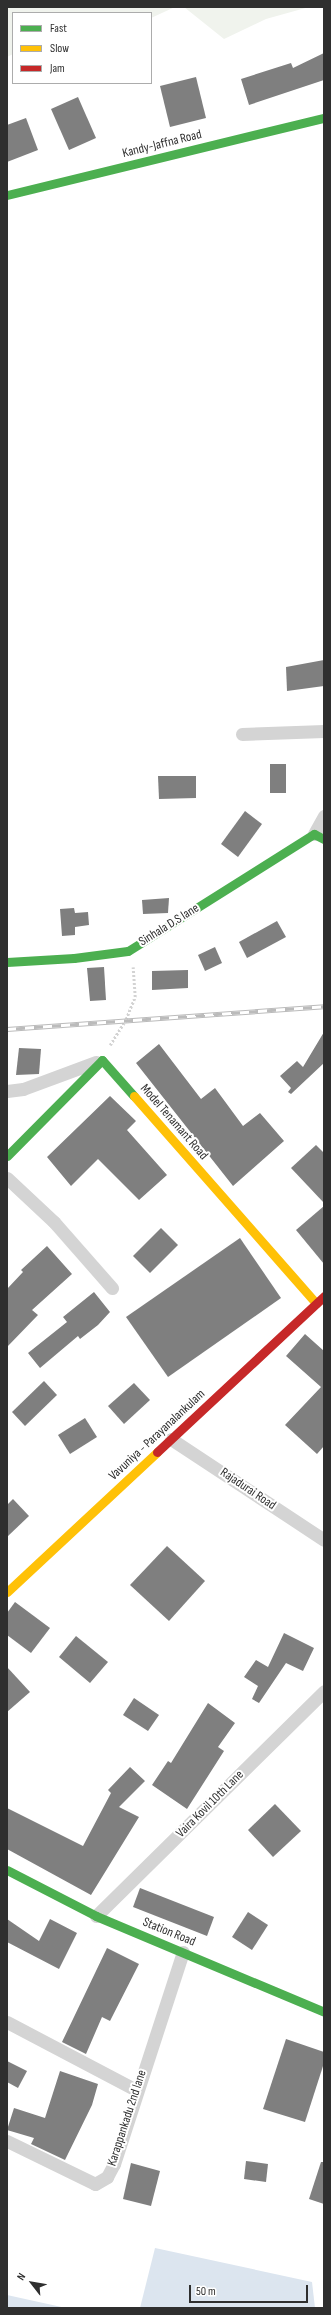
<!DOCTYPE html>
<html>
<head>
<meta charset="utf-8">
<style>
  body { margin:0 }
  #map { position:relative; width:331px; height:2315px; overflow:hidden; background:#fff; font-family:"Sofia Sans Condensed",sans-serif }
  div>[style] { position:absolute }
  .green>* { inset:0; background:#f0f3ed }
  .water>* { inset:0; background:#dce5ef }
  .building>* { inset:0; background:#7f7f7f }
  .path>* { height:2.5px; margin-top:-1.25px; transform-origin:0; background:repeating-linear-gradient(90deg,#d3d3d3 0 2px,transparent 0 4px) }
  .street>* { height:13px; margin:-6.5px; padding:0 6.5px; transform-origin:6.5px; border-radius:6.5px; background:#d4d4d4 }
  .fast>* { height:9px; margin:-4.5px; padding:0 4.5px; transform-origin:4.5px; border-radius:4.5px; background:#4caf50 }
  .slow>* { height:9px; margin:-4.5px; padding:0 4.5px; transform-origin:4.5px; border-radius:4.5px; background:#ffc107 }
  .jam>* { height:9px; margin:-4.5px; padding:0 4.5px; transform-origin:4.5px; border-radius:4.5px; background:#c62828 }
  .rail>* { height:4.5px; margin-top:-2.25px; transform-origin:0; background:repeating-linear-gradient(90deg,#fff 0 9px,#bbb 0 18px); box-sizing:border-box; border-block:1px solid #bbb }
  span { translate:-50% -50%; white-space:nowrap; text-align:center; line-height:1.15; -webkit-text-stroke:4px #fff; paint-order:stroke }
  .street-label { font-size:13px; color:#2f2f2f }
  .frame { position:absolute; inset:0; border:8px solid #2f2f2f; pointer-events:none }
  .legend { position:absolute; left:12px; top:12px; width:140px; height:72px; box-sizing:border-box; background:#fff; border:1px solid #acacac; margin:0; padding:5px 7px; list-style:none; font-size:12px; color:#2f2f2f }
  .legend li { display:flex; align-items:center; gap:8px; height:20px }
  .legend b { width:20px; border:1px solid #acacac }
  .north { position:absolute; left:12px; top:2263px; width:40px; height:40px; -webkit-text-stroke:3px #fff; paint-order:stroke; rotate:301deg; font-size:11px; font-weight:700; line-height:16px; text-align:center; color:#2f2f2f }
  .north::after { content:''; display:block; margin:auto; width:14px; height:18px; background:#2f2f2f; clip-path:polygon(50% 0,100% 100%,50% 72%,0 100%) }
  .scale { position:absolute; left:189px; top:2285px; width:119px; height:18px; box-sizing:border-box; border:2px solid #2f2f2f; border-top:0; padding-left:5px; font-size:12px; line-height:14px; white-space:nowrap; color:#2f2f2f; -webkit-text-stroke:3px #fff; paint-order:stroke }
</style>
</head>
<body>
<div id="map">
  <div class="green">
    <div style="clip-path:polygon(7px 7px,175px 7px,151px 18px,151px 13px,13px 13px,13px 54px,7px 57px)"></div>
    <div style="clip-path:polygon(184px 7px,309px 7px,266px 19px,224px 39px)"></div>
  </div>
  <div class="water">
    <div style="clip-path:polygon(155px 2248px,312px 2282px,315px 2308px,140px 2308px)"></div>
    <div style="clip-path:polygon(7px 2295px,66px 2308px,7px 2308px)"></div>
  </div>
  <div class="building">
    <div style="clip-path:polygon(324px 53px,324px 80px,249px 105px,241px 79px,291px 63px,293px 68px)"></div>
    <div style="clip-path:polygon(196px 77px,206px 118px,170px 127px,160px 86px)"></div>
    <div style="clip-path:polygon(78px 97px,96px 138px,69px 150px,51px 109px)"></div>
    <div style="clip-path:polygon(26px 118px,38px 150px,7px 162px,7px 125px)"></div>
    <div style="clip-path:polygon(324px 660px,324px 686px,287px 691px,286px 667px)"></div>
    <div style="clip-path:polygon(270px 764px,286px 764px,286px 793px,270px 793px)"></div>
    <div style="clip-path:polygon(158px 776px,196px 776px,196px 798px,159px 799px)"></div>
    <div style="clip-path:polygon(245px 811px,262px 824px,238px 857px,221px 844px)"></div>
    <div style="clip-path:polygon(169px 898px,168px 913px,143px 914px,142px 900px)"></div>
    <div style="clip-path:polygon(74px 908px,75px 913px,88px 912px,89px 925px,75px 927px,75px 935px,62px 936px,60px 909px)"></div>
    <div style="clip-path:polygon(277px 921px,286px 937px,247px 958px,239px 942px)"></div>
    <div style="clip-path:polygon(215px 947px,222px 963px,205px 971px,198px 955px)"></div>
    <div style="clip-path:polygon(104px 967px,106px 1000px,90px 1001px,87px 968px)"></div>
    <div style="clip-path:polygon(188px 970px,188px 988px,152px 990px,152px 971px)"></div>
    <div style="clip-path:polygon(324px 1032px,324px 1063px,291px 1094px,288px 1092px,291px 1088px,280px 1076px,297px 1061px,303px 1067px)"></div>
    <div style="clip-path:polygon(159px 1044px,201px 1099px,215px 1088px,243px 1126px,260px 1113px,284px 1141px,233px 1186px,136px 1063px)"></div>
    <div style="clip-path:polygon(19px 1048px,41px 1049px,39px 1074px,16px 1075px)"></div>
    <div style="clip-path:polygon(110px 1096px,136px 1121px,127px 1130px,167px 1175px,139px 1200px,98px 1159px,71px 1186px,47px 1157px)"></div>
    <div style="clip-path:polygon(316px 1145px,324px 1153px,324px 1203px,291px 1168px)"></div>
    <div style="clip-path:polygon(324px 1206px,324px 1264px,296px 1230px)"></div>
    <div style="clip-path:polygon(161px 1228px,178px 1245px,150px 1273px,133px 1256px)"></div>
    <div style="clip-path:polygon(240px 1238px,281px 1298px,168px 1377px,126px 1317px)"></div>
    <div style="clip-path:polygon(47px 1246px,72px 1274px,32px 1310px,38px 1315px,7px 1347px,7px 1289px,23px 1272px,21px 1270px)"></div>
    <div style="clip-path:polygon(94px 1292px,110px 1312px,98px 1325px,80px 1339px,78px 1336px,40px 1368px,28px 1353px,67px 1322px,63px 1317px)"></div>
    <div style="clip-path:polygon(305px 1334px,324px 1351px,324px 1446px,317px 1454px,285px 1425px,321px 1387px,286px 1356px)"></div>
    <div style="clip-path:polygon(44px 1381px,57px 1395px,25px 1426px,12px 1412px)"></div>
    <div style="clip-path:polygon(134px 1383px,150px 1400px,124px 1424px,108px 1406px)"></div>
    <div style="clip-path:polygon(85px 1418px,97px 1437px,70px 1454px,58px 1435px)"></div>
    <div style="clip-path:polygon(13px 1499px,29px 1516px,7px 1537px,7px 1505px)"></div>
    <div style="clip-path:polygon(167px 1546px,205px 1581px,169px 1621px,130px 1585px)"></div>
    <div style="clip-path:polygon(15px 1602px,50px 1628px,31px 1653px,7px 1635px,7px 1613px)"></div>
    <div style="clip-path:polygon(284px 1633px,314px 1648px,303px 1671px,286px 1663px,259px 1703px,252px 1699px,258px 1686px,244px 1677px,256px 1660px,268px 1667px)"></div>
    <div style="clip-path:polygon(76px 1636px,108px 1662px,90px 1683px,59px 1657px)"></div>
    <div style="clip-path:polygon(7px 1667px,30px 1692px,7px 1712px)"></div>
    <div style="clip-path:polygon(134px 1698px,159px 1715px,148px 1731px,123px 1715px)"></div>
    <div style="clip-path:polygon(208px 1703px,235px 1723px,218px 1747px,224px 1751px,187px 1809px,152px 1785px,168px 1761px,171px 1763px)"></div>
    <div style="clip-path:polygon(130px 1767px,145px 1781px,119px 1807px,139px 1817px,91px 1895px,7px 1849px,7px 1808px,83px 1846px,111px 1793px,108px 1790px)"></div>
    <div style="clip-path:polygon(275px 1804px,301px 1831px,273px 1857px,248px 1830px)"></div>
    <div style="clip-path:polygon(140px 1888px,214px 1917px,207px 1936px,133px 1907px)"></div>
    <div style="clip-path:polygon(248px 1912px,268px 1925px,252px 1950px,232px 1937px)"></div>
    <div style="clip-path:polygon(7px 1919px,39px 1941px,50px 1919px,77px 1933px,59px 1969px,7px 1942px)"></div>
    <div style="clip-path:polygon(107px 1948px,139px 1964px,110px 2021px,102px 2017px,86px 2054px,62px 2042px)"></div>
    <div style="clip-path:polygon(286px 2039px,324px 2052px,324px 2063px,305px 2122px,263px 2109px)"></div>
    <div style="clip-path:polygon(7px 2061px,27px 2071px,18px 2088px,7px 2082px)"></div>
    <div style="clip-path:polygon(60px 2071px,98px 2084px,92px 2105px,65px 2160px,31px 2144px,34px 2138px,7px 2130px,14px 2108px,45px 2118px)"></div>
    <div style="clip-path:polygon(246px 2161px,268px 2164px,266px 2182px,244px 2179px)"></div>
    <div style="clip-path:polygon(321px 2162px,324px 2162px,324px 2204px,309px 2199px)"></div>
    <div style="clip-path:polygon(131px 2163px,160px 2171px,151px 2206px,123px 2199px)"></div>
  </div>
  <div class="path">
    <div style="left:110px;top:1045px;width:31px;rotate:-58deg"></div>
    <div style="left:126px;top:1019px;width:24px;rotate:-68deg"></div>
    <div style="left:135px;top:997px;width:30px;rotate:-94deg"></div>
  </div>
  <div class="street">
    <div style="left:242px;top:734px;width:82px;rotate:-2.1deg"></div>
    <div style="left:314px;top:834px;width:21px;rotate:-61deg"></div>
    <div style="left:7px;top:1091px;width:16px;rotate:-7deg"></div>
    <div style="left:23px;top:1089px;width:78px;rotate:-20.3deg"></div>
    <div style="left:7px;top:1178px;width:64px;rotate:43.1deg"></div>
    <div style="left:54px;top:1222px;width:88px;rotate:48.7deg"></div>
    <div style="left:171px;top:1439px;width:183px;rotate:33.4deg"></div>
    <div style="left:96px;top:1916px;width:320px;rotate:-44.6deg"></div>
    <div style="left:7px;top:2022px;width:146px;rotate:27.8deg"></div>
    <div style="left:7px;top:2141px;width:98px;rotate:26deg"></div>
    <div style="left:95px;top:2184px;width:14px;rotate:-30deg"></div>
    <div style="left:107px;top:2177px;width:15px;rotate:-62deg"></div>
    <div style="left:114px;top:2164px;width:223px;rotate:-72deg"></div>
  </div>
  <div class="fast">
    <div style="left:7px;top:195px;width:326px;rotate:-13.7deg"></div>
    <div style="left:7px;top:962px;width:67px;rotate:-3.4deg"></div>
    <div style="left:74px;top:958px;width:54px;rotate:-7.4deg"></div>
    <div style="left:128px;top:951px;width:220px;rotate:-32.2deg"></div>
    <div style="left:314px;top:834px;width:11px;rotate:27deg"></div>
    <div style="left:7px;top:1156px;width:135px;rotate:-45.3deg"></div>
    <div style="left:102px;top:1060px;width:48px;rotate:48.4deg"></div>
    <div style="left:7px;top:1870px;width:100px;rotate:27.3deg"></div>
    <div style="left:96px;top:1916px;width:247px;rotate:22.8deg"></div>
  </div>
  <div class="slow">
    <div style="left:134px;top:1096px;width:276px;rotate:48.7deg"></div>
    <div style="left:7px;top:1592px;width:205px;rotate:-43deg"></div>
  </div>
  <div class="jam">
    <div style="left:157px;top:1452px;width:229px;rotate:-43deg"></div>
  </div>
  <div class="rail">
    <div style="left:7px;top:1029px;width:318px;rotate:-4.1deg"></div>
  </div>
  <div class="street-label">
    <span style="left:162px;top:144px;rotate:-14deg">Kandy-Jaffna Road</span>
    <span style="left:169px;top:925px;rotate:-32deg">Sinhala D.S lane</span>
    <span style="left:174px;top:1122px;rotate:49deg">Model Tenamant Road</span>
    <span style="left:157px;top:1435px;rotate:-43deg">Vavuniya - Parayanalankulam</span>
    <span style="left:248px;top:1489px;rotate:34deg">Rajadurai Road</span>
    <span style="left:210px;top:1804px;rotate:-45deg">Vaira Kovil 10th Lane</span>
    <span style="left:169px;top:1932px;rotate:22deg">Station Road</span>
    <span style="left:127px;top:2118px;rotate:-72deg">Karappankadu 2nd lane</span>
  </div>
  <div class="frame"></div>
  <ul class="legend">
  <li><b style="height:5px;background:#4caf50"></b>Fast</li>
  <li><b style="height:5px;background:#ffc107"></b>Slow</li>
  <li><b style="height:5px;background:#c62828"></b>Jam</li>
  </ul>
  <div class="north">N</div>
  <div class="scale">50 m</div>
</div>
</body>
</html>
